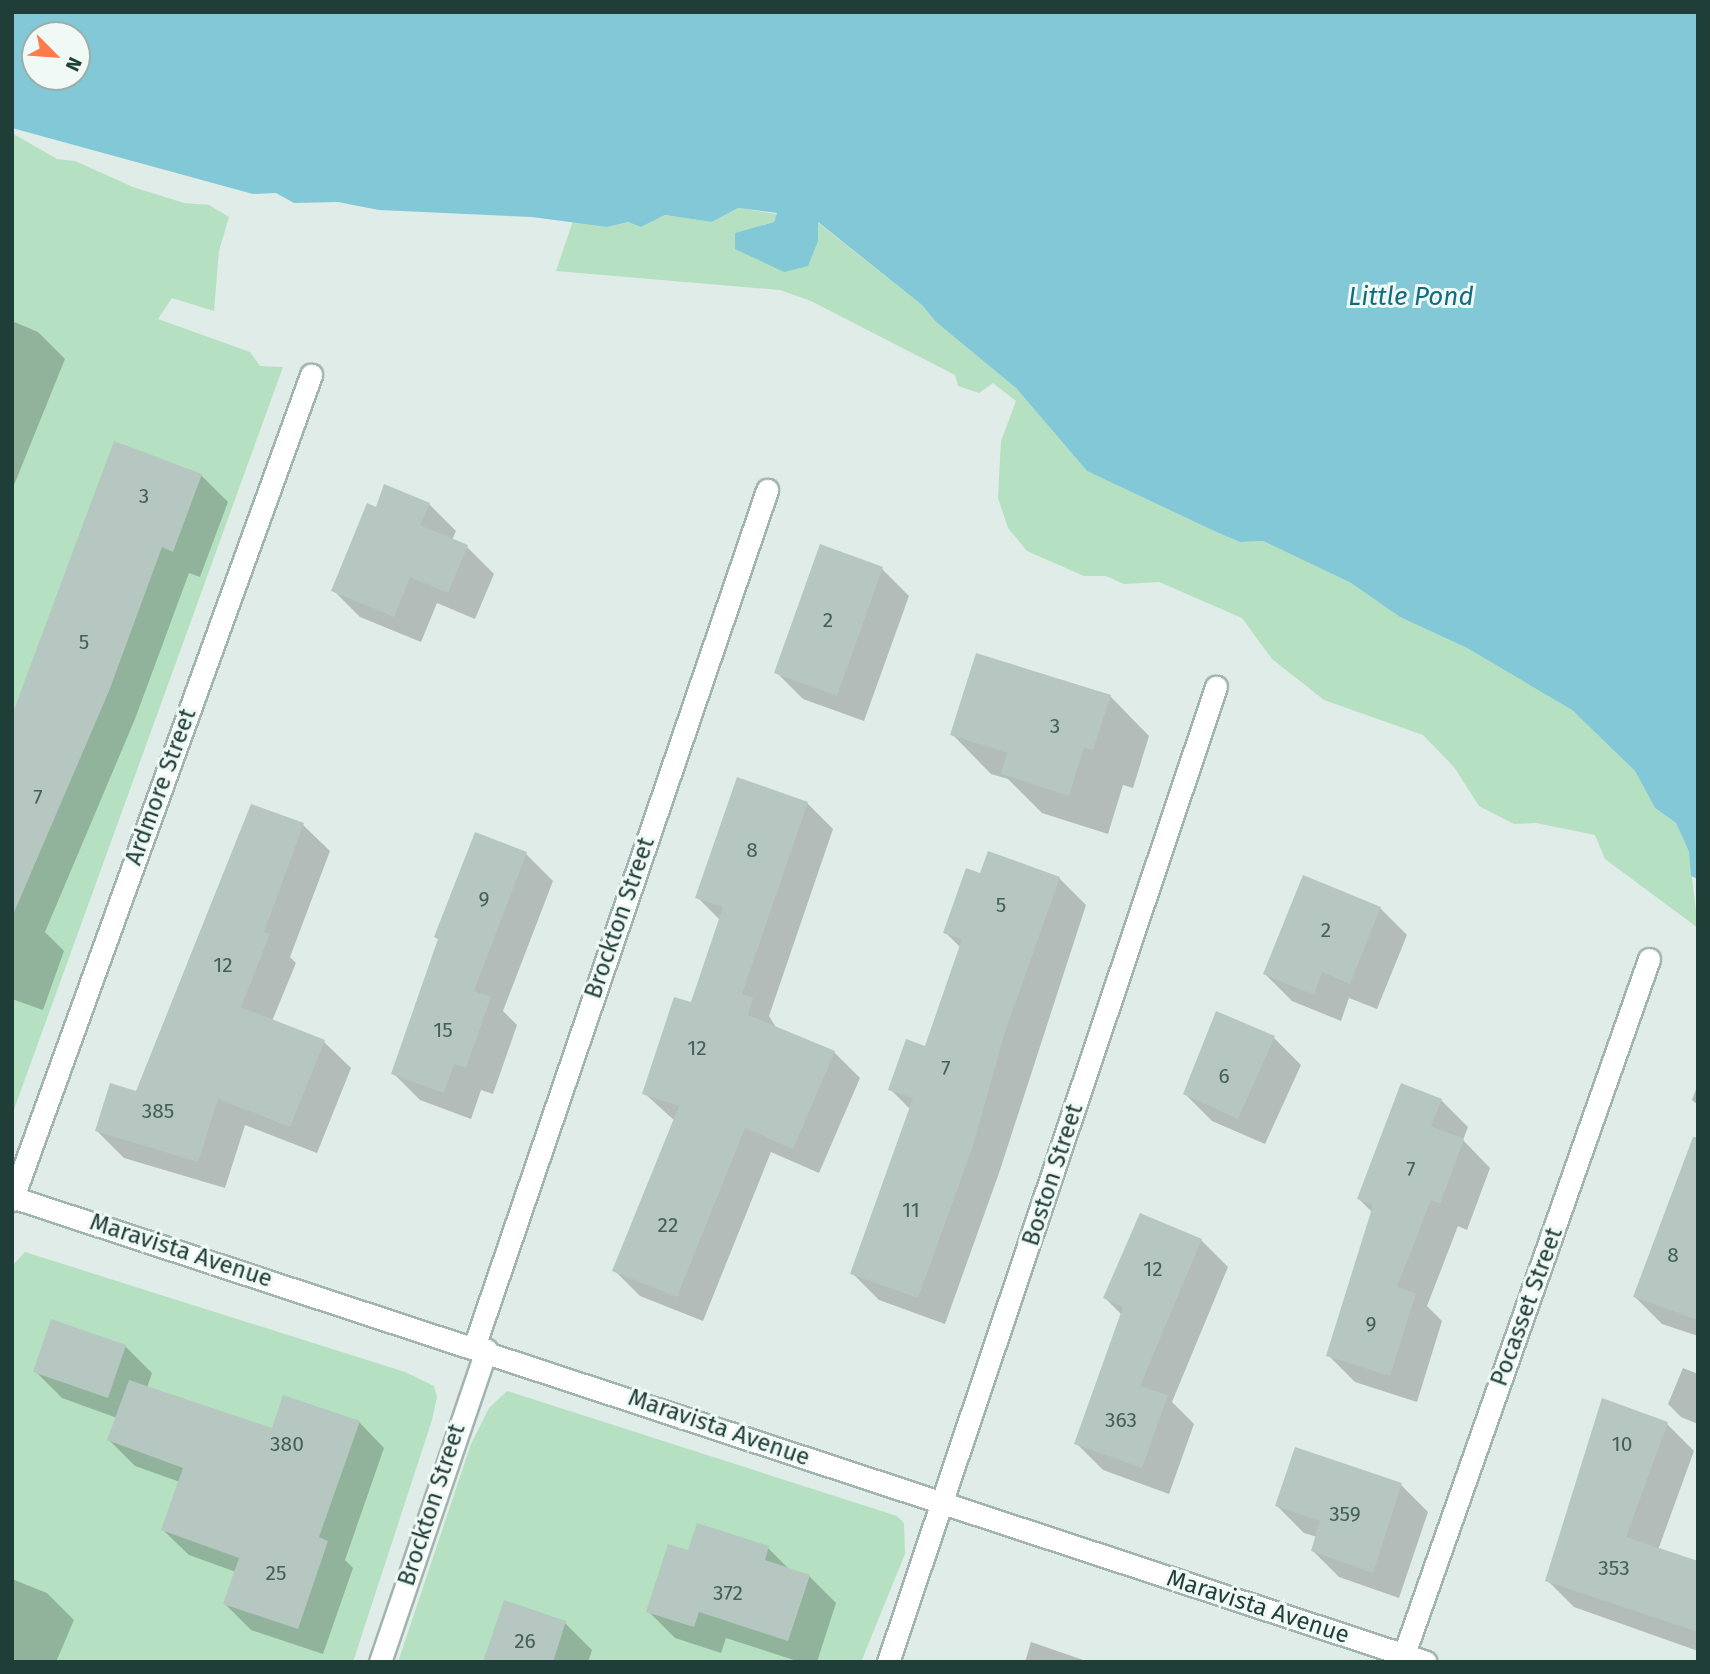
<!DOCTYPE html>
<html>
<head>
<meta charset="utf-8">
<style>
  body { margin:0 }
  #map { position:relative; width:1710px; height:1674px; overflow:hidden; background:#e0ece7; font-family:"Fira Sans",sans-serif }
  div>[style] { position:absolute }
  .green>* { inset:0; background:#b6e0c2 }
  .water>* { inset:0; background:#82c8d7 }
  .shadow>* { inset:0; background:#0003 }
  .building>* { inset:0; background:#b5c7c0 }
  .roads { filter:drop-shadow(2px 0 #a2b4af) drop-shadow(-2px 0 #a2b4af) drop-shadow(0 2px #a2b4af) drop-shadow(0 -2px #a2b4af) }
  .street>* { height:21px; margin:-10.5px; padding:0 10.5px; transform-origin:10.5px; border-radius:10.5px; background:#fff }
  .secondary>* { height:21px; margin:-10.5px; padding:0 10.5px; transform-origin:10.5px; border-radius:10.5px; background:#fff }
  span { translate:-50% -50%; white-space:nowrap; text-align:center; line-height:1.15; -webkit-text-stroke:6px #f0f9f5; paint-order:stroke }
  .number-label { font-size:21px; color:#446059 }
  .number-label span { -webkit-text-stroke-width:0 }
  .street-label { font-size:24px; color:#1f3e37 }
  .water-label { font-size:26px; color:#136b80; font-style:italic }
  .frame { position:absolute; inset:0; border:14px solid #1f3e37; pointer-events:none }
  .north { position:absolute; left:21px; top:21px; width:70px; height:70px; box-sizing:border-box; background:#f0f9f5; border:2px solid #9caea9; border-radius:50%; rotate:115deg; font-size:19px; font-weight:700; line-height:28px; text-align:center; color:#1f3e37 }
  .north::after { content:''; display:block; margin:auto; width:24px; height:32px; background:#ff7b4b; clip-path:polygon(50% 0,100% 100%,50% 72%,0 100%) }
</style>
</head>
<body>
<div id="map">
  <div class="green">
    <div style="clip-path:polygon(12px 133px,57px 159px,75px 161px,133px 187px,184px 203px,209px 205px,229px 217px,219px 251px,214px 311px,172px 298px,158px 319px,250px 352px,260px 366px,283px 367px,12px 1115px)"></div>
    <div style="clip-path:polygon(738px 208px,777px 214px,774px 222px,736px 233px,817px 222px,922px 305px,936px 322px,1016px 388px,1087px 471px,1214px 531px,1240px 542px,1263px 541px,1351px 583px,1400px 617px,1467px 648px,1572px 710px,1635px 771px,1655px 808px,1676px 823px,1689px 852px,1698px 928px,1605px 859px,1595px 835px,1536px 823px,1514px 824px,1479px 806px,1454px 767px,1423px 735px,1324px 700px,1272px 659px,1242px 618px,1159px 582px,1124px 584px,1106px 576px,1084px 576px,1027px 551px,1008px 528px,998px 498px,1001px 441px,1016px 401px,993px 383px,979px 393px,958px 386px,955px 375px,811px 301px,780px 290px,556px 271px,573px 221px,607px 227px,628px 222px,641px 227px,665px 215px,712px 222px)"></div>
    <div style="clip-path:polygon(25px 1252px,405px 1372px,434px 1386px,437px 1397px,432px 1420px,353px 1662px,12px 1662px,12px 1266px)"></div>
    <div style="clip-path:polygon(507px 1391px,897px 1516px,904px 1523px,905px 1554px,861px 1662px,398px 1662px,471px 1444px,489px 1408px)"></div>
  </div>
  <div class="water">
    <div style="clip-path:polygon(evenodd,12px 12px,1698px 12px,1698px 879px,1691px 876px,1689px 852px,1676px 823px,1655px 808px,1635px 771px,1572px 710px,1467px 648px,1400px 617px,1351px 583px,1263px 541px,1240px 542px,1214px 531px,1087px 471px,1016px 388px,936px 322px,922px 305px,818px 222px,818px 241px,808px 266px,784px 272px,735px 249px,735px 233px,774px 222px,777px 213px,738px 208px,712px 222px,665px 215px,641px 227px,628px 222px,607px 227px,532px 217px,379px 210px,338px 202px,294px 203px,276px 193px,253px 194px,12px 128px,12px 12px,35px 35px,77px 35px,77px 77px,35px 77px,35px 35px)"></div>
  </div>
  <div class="shadow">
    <div style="clip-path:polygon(12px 321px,38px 332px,65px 359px,12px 490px)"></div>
    <div style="clip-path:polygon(201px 475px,228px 502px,200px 577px,189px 573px,135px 719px,45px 932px,64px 951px,43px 1010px,12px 999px,13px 719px)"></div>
    <div style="clip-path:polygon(429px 504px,456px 531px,452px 540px,467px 547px,494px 574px,475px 619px,437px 603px,421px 642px,360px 617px,333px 590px,376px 510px)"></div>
    <div style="clip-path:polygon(882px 569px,909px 596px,864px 721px,803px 699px,776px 672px)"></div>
    <div style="clip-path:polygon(1110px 696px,1149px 736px,1133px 788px,1123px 785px,1108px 834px,1042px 813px,1008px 779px,991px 774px,952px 734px)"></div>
    <div style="clip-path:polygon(807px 803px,833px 829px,769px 1016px,777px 1029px,834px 1052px,860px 1078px,819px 1173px,771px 1152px,703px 1321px,640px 1296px,614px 1270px,675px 1121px,644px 1093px,692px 1005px,720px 920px,697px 897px)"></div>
    <div style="clip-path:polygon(303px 825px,330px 851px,290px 957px,296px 963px,272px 1021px,324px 1042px,351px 1068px,317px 1153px,245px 1125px,225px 1188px,124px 1158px,97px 1131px,137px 1093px)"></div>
    <div style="clip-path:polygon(526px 854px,553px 881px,503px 1011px,517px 1025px,493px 1094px,481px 1090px,471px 1119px,420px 1100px,393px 1073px,439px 940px,436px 937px)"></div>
    <div style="clip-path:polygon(981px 875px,1059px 878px,1086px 905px,999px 1173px,945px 1324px,879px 1300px,852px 1273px,911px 1110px,890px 1089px,926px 1048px,961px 948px,945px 932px)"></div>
    <div style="clip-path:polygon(1380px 908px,1407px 935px,1377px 1009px,1349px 998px,1341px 1021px,1292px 1001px,1265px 974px)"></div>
    <div style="clip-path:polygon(1274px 1038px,1301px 1065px,1265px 1144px,1212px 1121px,1185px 1094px)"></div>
    <div style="clip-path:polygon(1698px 1084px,1698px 1105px,1692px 1100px)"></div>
    <div style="clip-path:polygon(1441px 1100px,1468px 1127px,1463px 1140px,1490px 1168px,1467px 1230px,1458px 1226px,1427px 1306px,1442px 1321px,1417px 1402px,1355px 1382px,1328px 1355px,1373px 1213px,1359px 1199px)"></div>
    <div style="clip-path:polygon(1698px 1216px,1698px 1336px,1662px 1324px,1635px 1297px)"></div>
    <div style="clip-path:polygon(1201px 1240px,1228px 1267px,1172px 1402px,1194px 1424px,1169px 1494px,1103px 1470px,1076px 1443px,1122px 1315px,1105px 1298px)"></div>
    <div style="clip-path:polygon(125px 1346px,152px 1373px,147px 1388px,273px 1430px,359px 1422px,384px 1448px,345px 1560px,353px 1568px,323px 1654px,251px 1630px,225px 1604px,236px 1572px,189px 1555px,163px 1530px,180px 1482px,135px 1466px,109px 1440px,117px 1418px,62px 1398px,35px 1371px)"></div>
    <div style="clip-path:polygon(1683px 1368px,1698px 1374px,1698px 1424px,1681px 1417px,1668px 1404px)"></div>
    <div style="clip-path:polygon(1667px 1424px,1694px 1451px,1658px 1550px,1698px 1573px,1698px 1651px,1574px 1607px,1547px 1580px)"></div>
    <div style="clip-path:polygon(1296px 1449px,1401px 1485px,1428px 1512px,1399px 1598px,1339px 1577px,1313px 1551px,1317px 1537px,1304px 1533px,1277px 1506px)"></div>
    <div style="clip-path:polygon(768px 1548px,790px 1570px,809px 1576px,836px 1603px,817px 1662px,800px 1662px,726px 1638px,721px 1653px,675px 1638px,648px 1611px,690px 1553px)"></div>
    <div style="clip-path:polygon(12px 1579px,47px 1593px,74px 1620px,56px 1662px,12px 1662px)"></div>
    <div style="clip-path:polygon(505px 1602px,565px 1623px,592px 1650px,588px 1662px,485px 1662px)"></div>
    <div style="clip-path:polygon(1031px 1642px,1089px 1662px,1025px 1662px)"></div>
  </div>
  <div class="building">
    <div style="clip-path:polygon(114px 441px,202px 474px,173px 552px,162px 547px,109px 691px,12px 917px,12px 715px)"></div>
    <div style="clip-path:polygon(384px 484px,430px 503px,420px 525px,468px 545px,448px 593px,410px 577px,394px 617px,331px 591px,367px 503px,376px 507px)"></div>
    <div style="clip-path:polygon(820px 544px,883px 567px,837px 696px,774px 673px)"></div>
    <div style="clip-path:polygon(976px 653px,1111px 695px,1093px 750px,1084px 747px,1069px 796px,1001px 774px,1007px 753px,950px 735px)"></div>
    <div style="clip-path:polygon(737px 777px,808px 802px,742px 994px,753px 998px,748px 1015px,835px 1051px,793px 1149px,745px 1128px,677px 1297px,612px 1271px,679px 1106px,642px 1094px,674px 997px,691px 1002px,723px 907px,695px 898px)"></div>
    <div style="clip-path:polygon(251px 804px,304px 823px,264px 932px,270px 934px,241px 1007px,325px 1040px,290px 1127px,218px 1099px,198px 1162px,95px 1131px,110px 1083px,136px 1091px)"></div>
    <div style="clip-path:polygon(475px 832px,527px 852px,474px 991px,491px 997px,466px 1068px,454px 1064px,444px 1093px,391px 1074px,438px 939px,434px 937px)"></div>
    <div style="clip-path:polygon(988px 851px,1060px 877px,1004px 1035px,973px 1146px,918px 1298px,850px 1274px,913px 1098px,888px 1090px,906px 1039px,925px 1046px,962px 939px,943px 933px,966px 868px,980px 873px)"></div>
    <div style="clip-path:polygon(1303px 875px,1381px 907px,1350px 984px,1322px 972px,1314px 995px,1263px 974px)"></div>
    <div style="clip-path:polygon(1216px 1011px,1275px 1036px,1238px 1119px,1183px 1094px)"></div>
    <div style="clip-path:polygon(1401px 1083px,1442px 1099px,1431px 1126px,1464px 1139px,1440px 1204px,1431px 1200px,1397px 1287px,1416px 1293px,1390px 1376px,1326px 1356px,1373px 1205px,1357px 1199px)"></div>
    <div style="clip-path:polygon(1693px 1137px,1698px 1137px,1698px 1320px,1633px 1297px)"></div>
    <div style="clip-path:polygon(1140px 1213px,1202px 1239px,1140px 1386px,1168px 1395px,1142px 1468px,1074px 1444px,1123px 1307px,1103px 1298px)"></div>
    <div style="clip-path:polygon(51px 1319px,126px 1345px,108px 1398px,33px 1372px)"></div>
    <div style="clip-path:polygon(129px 1380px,272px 1428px,283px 1395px,360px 1421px,319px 1537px,328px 1541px,298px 1629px,223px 1604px,239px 1558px,161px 1530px,183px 1468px,107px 1440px)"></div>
    <div style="clip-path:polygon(1602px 1398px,1668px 1422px,1626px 1537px,1698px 1561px,1698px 1632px,1545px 1581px)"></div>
    <div style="clip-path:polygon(1295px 1447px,1402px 1483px,1373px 1573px,1311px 1551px,1320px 1521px,1275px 1506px)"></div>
    <div style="clip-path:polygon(697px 1523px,769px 1546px,765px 1560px,810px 1575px,788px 1641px,699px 1612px,694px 1627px,646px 1612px,668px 1544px,688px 1550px)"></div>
    <div style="clip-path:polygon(504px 1600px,566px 1621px,553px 1662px,483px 1662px)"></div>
  </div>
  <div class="roads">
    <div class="street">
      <div style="left:12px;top:1200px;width:878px;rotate:-70.08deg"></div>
      <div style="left:474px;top:1347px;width:906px;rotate:-71.12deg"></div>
      <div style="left:1404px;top:1654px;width:737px;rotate:-70.58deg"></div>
      <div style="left:380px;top:1662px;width:330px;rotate:-71.2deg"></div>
      <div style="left:888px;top:1662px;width:1029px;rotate:-71.41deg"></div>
    </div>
    <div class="secondary">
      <div style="left:12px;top:1197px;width:1488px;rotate:18.2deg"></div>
    </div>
  </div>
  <div class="number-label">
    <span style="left:144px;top:496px">3</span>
    <span style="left:828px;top:620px">2</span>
    <span style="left:84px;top:642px">5</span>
    <span style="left:1055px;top:726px">3</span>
    <span style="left:38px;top:797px">7</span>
    <span style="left:752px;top:850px">8</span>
    <span style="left:484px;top:899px">9</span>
    <span style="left:1001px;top:905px">5</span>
    <span style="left:1326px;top:930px">2</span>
    <span style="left:223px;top:965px">12</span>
    <span style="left:443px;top:1030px">15</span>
    <span style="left:697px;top:1048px">12</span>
    <span style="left:946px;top:1068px">7</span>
    <span style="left:1224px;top:1076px">6</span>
    <span style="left:158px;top:1111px">385</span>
    <span style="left:1411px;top:1169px">7</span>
    <span style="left:911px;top:1210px">11</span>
    <span style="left:668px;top:1225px">22</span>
    <span style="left:1673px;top:1255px">8</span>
    <span style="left:1153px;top:1269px">12</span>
    <span style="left:1371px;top:1324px">9</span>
    <span style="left:1121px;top:1420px">363</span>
    <span style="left:287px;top:1444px">380</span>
    <span style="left:1622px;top:1444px">10</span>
    <span style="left:1345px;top:1514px">359</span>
    <span style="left:1614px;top:1568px">353</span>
    <span style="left:276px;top:1573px">25</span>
    <span style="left:728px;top:1593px">372</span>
    <span style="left:525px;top:1641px">26</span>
  </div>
  <div class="street-label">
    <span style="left:161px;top:787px;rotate:-70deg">Ardmore Street</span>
    <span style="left:620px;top:918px;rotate:-71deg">Brockton Street</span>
    <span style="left:1053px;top:1175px;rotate:-72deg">Boston Street</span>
    <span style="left:181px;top:1251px;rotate:18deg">Maravista Avenue</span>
    <span style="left:1527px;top:1307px;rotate:-70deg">Pocasset Street</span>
    <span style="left:719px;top:1428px;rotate:19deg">Maravista Avenue</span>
    <span style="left:432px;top:1505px;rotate:-72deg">Brockton Street</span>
    <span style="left:1258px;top:1607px;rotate:18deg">Maravista Avenue</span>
  </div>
  <div class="water-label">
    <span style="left:1411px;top:297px">Little Pond</span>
  </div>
  <div class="frame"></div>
  <div class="north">N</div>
</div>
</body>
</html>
